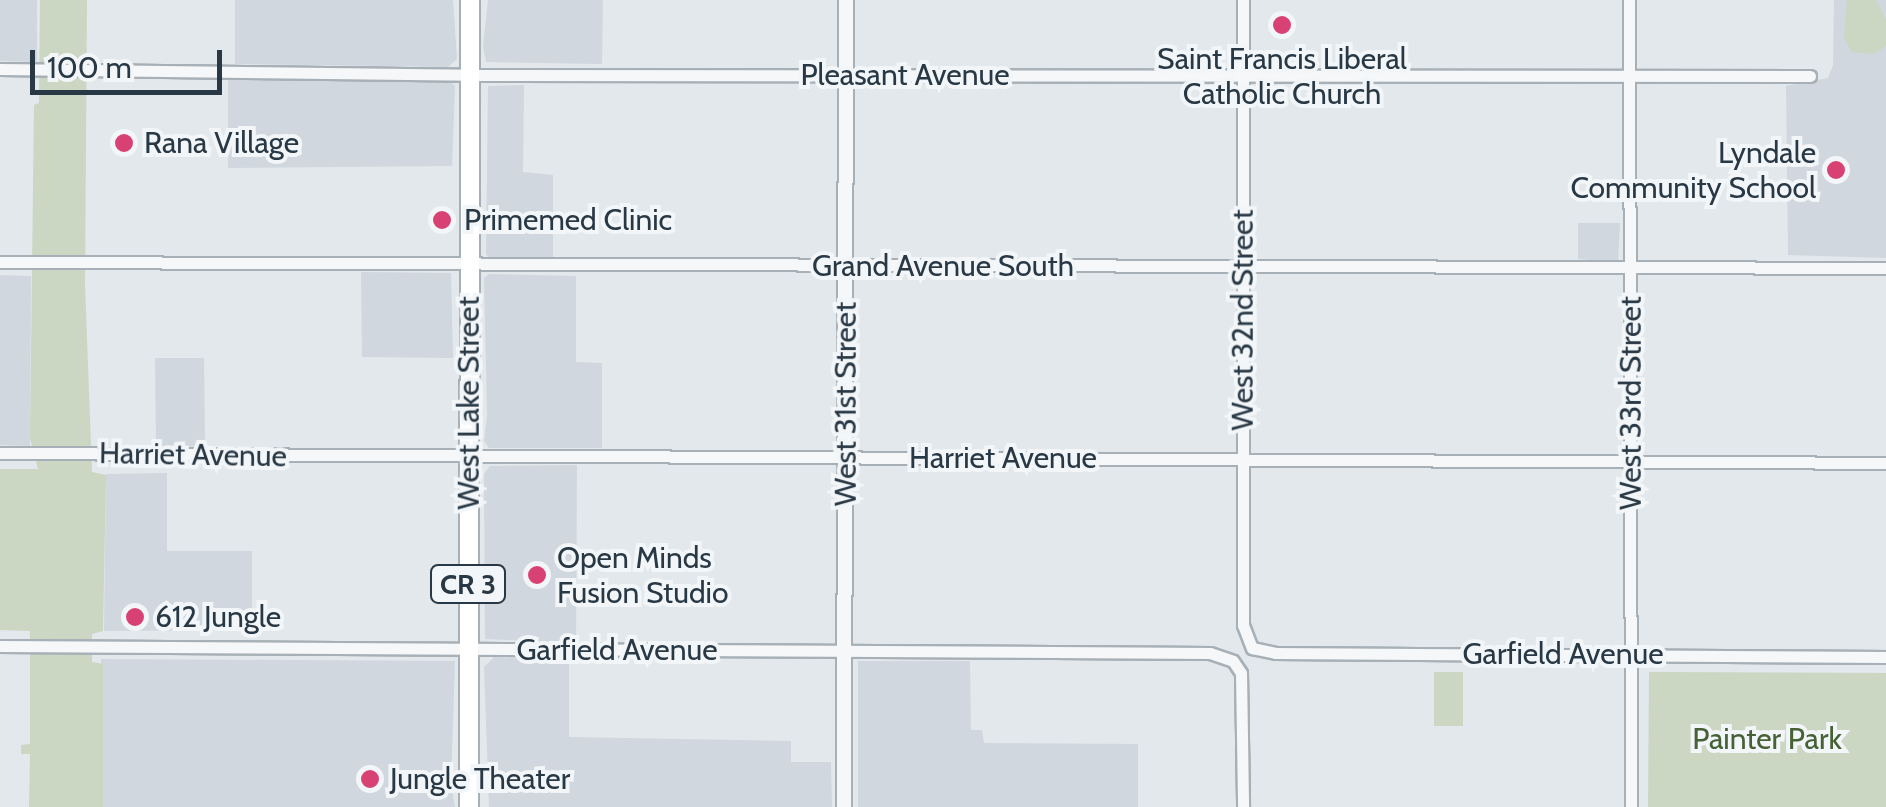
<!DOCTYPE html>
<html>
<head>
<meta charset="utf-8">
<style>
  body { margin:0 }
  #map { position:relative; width:1886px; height:807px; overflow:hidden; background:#e2e8eb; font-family:Cabin,sans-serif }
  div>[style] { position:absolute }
  .built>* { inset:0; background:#d0d7de }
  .green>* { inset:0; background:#cbd6c3 }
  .roads { filter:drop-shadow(2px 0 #a7b0b6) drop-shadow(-2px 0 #a7b0b6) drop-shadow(0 2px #a7b0b6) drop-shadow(0 -2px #a7b0b6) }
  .minor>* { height:11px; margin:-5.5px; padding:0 5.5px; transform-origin:5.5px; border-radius:5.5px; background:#f5f7f9 }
  .tertiary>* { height:14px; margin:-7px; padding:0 7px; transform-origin:7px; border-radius:7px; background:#f5f7f9 }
  .primary>* { height:18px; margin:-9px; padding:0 9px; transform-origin:9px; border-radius:9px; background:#fff }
  .dots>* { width:28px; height:28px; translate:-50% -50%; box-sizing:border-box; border:5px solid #f2f6f8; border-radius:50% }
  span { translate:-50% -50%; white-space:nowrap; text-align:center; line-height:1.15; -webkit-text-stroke:8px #f2f6f8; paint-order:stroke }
  .shield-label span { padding:2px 8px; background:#f2f6f8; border:2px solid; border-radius:8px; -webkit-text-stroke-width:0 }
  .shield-label { font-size:28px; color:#293845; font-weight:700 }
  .poi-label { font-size:30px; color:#293845 }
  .left { translate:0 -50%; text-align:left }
  .right { translate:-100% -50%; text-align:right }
  .street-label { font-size:30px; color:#293845 }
  .park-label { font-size:30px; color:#466135 }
  .scale { position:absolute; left:30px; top:50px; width:192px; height:45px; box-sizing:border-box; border:5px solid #293845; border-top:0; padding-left:12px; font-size:30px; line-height:35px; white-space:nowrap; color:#293845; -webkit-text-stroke:8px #f2f6f8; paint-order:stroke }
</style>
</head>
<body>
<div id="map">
  <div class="built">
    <div style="clip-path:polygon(0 0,37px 0,37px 62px,0 61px)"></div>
    <div style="clip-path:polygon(235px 0,453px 0,457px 59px,448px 67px,235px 64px)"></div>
    <div style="clip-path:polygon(488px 0,603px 0,602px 64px,486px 62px,483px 46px)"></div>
    <div style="clip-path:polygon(1834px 0,1886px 0,1886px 258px,1788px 255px,1786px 86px,1828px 78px,1833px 65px)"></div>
    <div style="clip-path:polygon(228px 80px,450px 82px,455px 86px,452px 166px,228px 168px)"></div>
    <div style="clip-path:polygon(524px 85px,523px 172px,553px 175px,553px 257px,490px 259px,486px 254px,488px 86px)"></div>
    <div style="clip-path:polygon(1578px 223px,1620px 223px,1618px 262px,1578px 259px)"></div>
    <div style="clip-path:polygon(361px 272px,451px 273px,453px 358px,362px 357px)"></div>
    <div style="clip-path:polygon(489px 274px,576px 276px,576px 362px,602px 363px,602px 448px,489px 448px,484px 441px,487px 416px,484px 278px)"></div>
    <div style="clip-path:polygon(0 275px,31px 276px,30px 446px,0 445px)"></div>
    <div style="clip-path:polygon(155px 358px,204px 358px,205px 446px,156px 448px)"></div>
    <div style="clip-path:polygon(577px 465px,576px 643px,485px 639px,484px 474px,490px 466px)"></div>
    <div style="clip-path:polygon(167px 473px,167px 551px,252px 551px,252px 630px,104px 631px,106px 474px)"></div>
    <div style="clip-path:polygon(494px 657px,569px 659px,569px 737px,791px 741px,791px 762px,831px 762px,832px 807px,489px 807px,484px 667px)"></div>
    <div style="clip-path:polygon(101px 659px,455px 661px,451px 785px,455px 807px,103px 807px)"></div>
    <div style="clip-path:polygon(858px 661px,970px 661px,971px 730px,982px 730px,984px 743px,1138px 744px,1138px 807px,858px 807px)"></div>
  </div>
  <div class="green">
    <div style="clip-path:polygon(40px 0,87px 0,85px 284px,92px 472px,106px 475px,103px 631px,92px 634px,92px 662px,103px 664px,103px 807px,29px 807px,30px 754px,21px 754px,21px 745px,30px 744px,30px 631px,0 630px,0 469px,38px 469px,30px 438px,34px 105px,39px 103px)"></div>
    <div style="clip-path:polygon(1847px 0,1876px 0,1886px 19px,1886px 46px,1874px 54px,1852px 52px,1844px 38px)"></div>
    <div style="clip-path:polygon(1434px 672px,1463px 672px,1463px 726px,1434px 726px)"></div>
    <div style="clip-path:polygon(1649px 672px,1886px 673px,1886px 807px,1648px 807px)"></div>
  </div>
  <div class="roads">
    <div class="minor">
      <div style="left:1243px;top:0;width:625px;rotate:90deg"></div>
      <div style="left:1243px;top:625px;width:25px;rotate:69deg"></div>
      <div style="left:1252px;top:648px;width:24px;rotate:12deg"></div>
      <div style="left:1275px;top:653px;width:611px;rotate:0.38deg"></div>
      <div style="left:1629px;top:0;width:807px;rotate:89.86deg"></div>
      <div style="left:0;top:69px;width:469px;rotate:0.7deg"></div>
      <div style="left:469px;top:75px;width:1341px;rotate:0.04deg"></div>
      <div style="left:0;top:262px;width:1886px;rotate:0.18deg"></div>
      <div style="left:0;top:453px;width:1886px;rotate:0.3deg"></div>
      <div style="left:0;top:646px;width:1210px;rotate:0.33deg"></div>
      <div style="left:1210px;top:653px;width:24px;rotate:19deg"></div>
      <div style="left:1233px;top:661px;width:14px;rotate:56deg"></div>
      <div style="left:1241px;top:673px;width:134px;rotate:89.1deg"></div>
    </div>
    <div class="tertiary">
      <div style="left:844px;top:807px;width:807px;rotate:-89.86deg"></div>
    </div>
    <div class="primary">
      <div style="left:469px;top:807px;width:807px;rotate:-89.93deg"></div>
    </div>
  </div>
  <div class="dots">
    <div style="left:1282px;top:25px;background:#d74173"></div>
    <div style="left:124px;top:143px;background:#d74173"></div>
    <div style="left:1836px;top:170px;background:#d74173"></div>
    <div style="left:442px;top:220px;background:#d74173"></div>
    <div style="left:537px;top:575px;background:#d74173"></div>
    <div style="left:135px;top:617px;background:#d74173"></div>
    <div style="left:370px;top:779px;background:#d74173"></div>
  </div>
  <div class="shield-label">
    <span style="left:468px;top:584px">CR 3</span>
  </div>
  <div class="poi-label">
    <span style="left:1282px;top:76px">Saint Francis Liberal<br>Catholic Church</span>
    <span class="left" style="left:144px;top:143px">Rana Village</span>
    <span class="right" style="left:1816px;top:170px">Lyndale<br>Community School</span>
    <span class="left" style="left:464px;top:220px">Primemed Clinic</span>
    <span class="left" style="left:557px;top:575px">Open Minds<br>Fusion Studio</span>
    <span class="left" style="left:155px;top:617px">612 Jungle</span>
    <span class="left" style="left:390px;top:779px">Jungle Theater</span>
  </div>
  <div class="street-label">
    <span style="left:905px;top:75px">Pleasant Avenue</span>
    <span style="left:943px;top:266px">Grand Avenue South</span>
    <span style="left:1243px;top:320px;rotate:-90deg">West 32nd Street</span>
    <span style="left:469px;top:403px;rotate:-90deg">West Lake Street</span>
    <span style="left:1631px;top:403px;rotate:-90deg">West 33rd Street</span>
    <span style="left:846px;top:404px;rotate:-90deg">West 31st Street</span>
    <span style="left:193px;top:455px;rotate:1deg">Harriet Avenue</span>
    <span style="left:1003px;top:458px">Harriet Avenue</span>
    <span style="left:617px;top:650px">Garfield Avenue</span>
    <span style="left:1563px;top:654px">Garfield Avenue</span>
  </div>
  <div class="park-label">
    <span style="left:1767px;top:739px">Painter Park</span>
  </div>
  <div class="scale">100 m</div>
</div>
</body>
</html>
